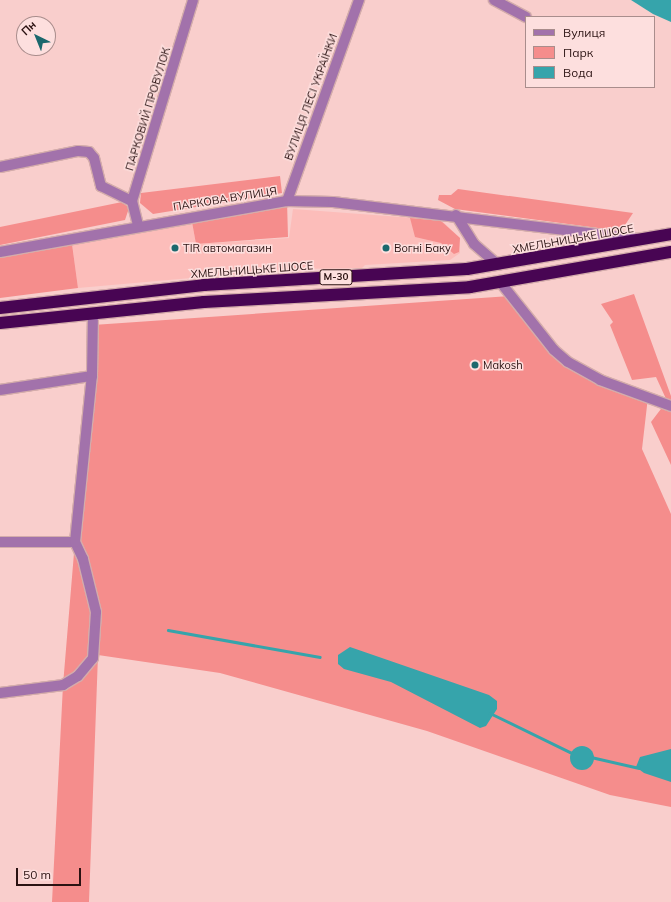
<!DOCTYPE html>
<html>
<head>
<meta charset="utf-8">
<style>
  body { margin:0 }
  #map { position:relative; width:671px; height:902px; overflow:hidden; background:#f9cecc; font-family:Mulish,sans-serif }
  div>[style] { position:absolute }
  .built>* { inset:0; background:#fcbdba }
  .green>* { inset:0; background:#f58d8c }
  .water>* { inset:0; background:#36a4ab }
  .round { border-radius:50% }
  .stream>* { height:2.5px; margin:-1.25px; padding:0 1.25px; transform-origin:1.25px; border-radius:1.25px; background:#36a4ab }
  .roads { filter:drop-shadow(1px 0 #d4acab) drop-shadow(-1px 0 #d4acab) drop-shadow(0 1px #d4acab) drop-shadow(0 -1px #d4acab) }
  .minor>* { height:10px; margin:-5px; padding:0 5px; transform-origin:5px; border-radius:5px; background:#a272ab }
  .highway>* { height:12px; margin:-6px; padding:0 6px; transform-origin:6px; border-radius:6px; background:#480553 }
  .dots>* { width:11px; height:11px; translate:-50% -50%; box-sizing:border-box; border:2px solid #fddfde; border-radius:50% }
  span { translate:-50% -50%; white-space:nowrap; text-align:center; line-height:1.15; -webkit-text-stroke:3px #fddfde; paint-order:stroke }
  .shield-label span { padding:1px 3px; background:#fddfde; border:1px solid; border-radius:3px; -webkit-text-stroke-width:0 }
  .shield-label { font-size:10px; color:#2b1212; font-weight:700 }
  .street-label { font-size:11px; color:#2b1212 }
  .poi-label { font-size:11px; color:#2b1212 }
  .left { translate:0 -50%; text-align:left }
  .legend { position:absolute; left:525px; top:16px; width:130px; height:72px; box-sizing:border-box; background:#fddfde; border:1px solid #a98d8c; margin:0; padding:5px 7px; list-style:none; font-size:12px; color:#2b1212 }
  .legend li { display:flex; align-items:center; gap:8px; height:20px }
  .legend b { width:20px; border:1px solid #a98d8c }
  .north { position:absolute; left:16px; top:16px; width:40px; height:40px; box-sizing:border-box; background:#fddfde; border:1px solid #a98d8c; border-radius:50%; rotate:317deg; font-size:11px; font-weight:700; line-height:16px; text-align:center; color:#2b1212 }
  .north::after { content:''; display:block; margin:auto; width:14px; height:18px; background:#1b686d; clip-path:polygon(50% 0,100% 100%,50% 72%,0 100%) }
  .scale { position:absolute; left:16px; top:868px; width:65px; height:18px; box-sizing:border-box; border:2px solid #2b1212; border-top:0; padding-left:5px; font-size:12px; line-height:14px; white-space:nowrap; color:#2b1212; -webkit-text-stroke:3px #fddfde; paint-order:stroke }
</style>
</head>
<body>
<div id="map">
  <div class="built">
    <div style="clip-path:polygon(293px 209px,441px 220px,460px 238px,460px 253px,450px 260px,365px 265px,362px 268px,293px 269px,78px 288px,72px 243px,192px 222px,196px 244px,289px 238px)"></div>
  </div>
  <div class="green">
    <div style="clip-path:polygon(280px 176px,282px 193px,153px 214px,140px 203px,141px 193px)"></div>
    <div style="clip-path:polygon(458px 189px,633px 213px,621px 231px,455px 209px,438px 200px,439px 195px,451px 195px)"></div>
    <div style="clip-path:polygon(287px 201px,288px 237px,196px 244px,192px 222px,72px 244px,78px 288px,0 298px,0 252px)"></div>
    <div style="clip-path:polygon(122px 202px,129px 208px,125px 220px,0 245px,0 227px)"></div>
    <div style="clip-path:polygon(410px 218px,441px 221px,460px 238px,459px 252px,454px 254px,441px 243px,415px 237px)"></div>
    <div style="clip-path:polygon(634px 294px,671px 396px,671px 465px,651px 422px,667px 401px,656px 377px,632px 380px,610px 325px,613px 322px,601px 304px)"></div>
    <div style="clip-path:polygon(510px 296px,561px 356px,648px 397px,642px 449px,671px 514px,671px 807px,610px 795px,427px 731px,220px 673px,98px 655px,89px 902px,52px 902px,63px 685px,93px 325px)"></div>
  </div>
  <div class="water">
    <div style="clip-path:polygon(631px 0,671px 0,671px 22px,653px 14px)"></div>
    <div style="clip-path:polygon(350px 647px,489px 695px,497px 701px,497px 709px,486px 726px,480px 728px,391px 682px,344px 669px,338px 664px,338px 655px)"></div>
    <div class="round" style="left:570px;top:746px;width:24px;height:24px"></div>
    <div style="clip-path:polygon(671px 749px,671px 782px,644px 773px,636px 767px,640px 757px)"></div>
  </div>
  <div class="stream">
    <div style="left:168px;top:630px;width:154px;rotate:10.1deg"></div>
    <div style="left:490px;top:713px;width:91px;rotate:26deg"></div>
    <div style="left:591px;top:757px;width:49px;rotate:12.9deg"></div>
  </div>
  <div class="roads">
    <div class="minor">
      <div style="left:494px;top:0;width:36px;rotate:28deg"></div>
      <div style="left:0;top:167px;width:80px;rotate:-11.6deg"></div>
      <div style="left:78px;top:151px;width:11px;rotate:5deg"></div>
      <div style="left:89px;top:152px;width:8px;rotate:50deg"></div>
      <div style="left:94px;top:158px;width:29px;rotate:76deg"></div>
      <div style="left:101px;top:186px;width:34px;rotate:26deg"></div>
      <div style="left:287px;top:201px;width:214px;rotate:-70.3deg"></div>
      <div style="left:456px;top:215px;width:34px;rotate:58deg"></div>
      <div style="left:474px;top:244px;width:32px;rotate:41deg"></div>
      <div style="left:138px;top:225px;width:25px;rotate:-104deg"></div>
      <div style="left:132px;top:201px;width:210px;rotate:-73.1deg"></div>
      <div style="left:0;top:252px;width:291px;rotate:-10.1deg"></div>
      <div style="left:287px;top:201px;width:46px;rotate:1.2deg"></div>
      <div style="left:333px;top:202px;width:309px;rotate:6.9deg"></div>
      <div style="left:501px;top:283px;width:85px;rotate:51.7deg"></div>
      <div style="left:554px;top:350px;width:18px;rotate:41deg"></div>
      <div style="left:568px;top:362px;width:37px;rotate:29deg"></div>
      <div style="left:600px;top:380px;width:76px;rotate:20.1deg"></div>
      <div style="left:0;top:390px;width:93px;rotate:-8.7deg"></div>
      <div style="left:0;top:542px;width:75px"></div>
      <div style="left:0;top:693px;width:64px;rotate:-7.2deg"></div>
      <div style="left:63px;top:685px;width:17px;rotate:-31deg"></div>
      <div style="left:78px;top:676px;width:23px;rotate:-50deg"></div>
      <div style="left:93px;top:658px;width:46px;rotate:-86.3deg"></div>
      <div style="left:96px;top:612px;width:55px;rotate:-103.8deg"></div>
      <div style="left:83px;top:559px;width:19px;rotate:-115deg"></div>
      <div style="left:75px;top:542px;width:167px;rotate:-84.2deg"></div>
      <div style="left:92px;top:376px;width:63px;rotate:-89.1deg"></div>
    </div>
    <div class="highway">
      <div style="left:0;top:308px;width:205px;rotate:-6.4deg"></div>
      <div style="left:204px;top:285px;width:263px;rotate:-3.5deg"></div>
      <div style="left:467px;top:269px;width:207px;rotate:-9.7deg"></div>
      <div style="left:0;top:323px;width:205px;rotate:-5.9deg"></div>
      <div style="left:204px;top:302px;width:266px;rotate:-3.2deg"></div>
      <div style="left:470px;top:287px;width:204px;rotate:-9.9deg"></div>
    </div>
  </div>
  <div class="dots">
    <div style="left:175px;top:248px;background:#1b686d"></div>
    <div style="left:386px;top:248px;background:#1b686d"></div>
    <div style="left:475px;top:365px;background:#1b686d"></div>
  </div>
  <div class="shield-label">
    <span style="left:336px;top:277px">М-30</span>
  </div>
  <div class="street-label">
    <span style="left:311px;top:97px;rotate:-70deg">ВУЛИЦЯ ЛЕСІ УКРАЇНКИ</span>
    <span style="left:148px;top:109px;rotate:-73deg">ПАРКОВИЙ ПРОВУЛОК</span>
    <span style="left:225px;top:199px;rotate:-9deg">ПАРКОВА ВУЛИЦЯ</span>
    <span style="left:573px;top:239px;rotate:-10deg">ХМЕЛЬНИЦЬКЕ ШОСЕ</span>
    <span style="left:252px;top:270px;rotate:-4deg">ХМЕЛЬНИЦЬКЕ ШОСЕ</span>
  </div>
  <div class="poi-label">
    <span class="left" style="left:183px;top:248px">TIR автомагазин</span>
    <span class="left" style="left:394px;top:248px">Вогні Баку</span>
    <span class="left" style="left:483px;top:365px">Makosh</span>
  </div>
  <ul class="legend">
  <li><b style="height:5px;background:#a272ab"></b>Вулиця</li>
  <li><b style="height:11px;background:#f58d8c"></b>Парк</li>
  <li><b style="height:11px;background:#36a4ab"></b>Вода</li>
  </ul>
  <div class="north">Пн</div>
  <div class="scale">50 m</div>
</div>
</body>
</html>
